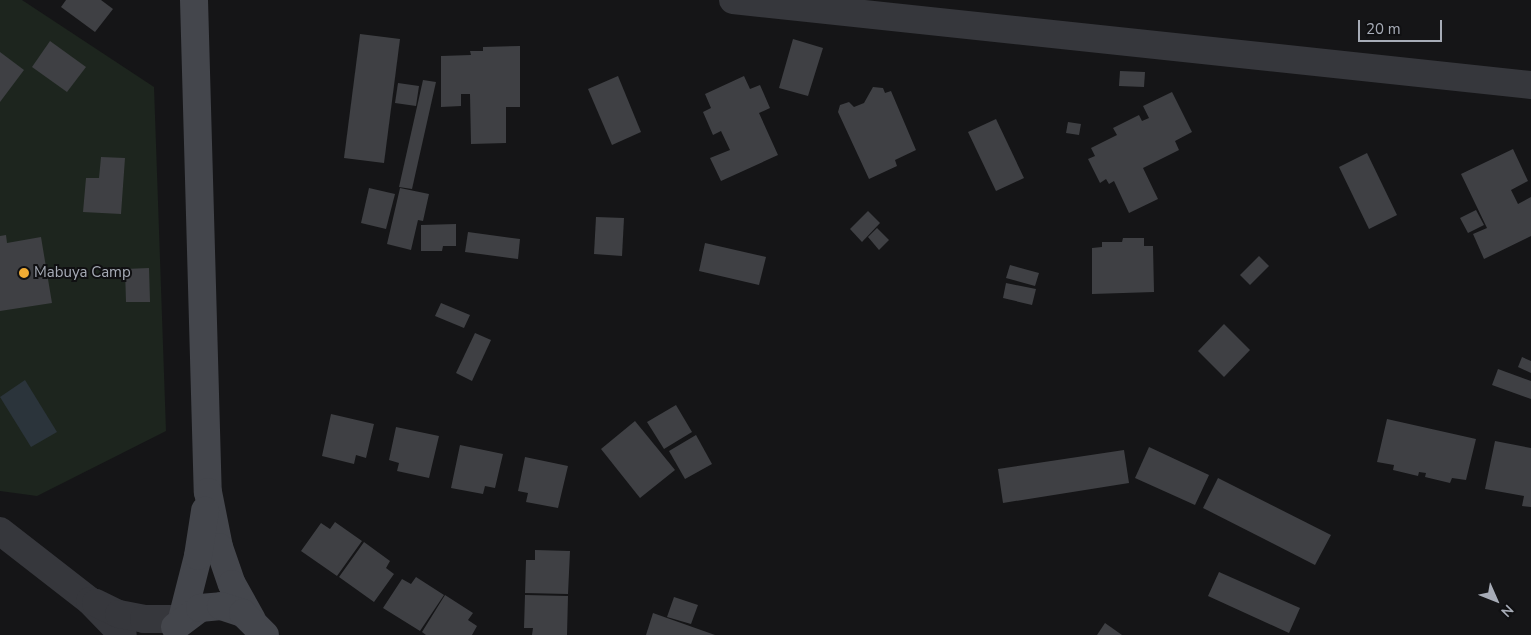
<!DOCTYPE html>
<html>
<head>
<meta charset="utf-8">
<style>
  body { margin:0 }
  #map { position:relative; width:1531px; height:635px; overflow:hidden; background:#151517; font-family:"Nunito Sans",sans-serif }
  div>[style] { position:absolute }
  .green>* { inset:0; background:#1d251e }
  .water>* { inset:0; background:#2b343b }
  .building>* { inset:0; background:#3f4044 }
  .street>* { height:28px; margin:-14px; padding:0 14px; transform-origin:14px; border-radius:14px; background:#36373c }
  .secondary>* { height:28px; margin:-14px; padding:0 14px; transform-origin:14px; border-radius:14px; background:#44464c }
  .dots>* { width:14px; height:14px; translate:-50% -50%; box-sizing:border-box; border:2px solid #101012; border-radius:50% }
  span { translate:-50% -50%; white-space:nowrap; text-align:center; line-height:1.15; -webkit-text-stroke:4px #101012; paint-order:stroke }
  .poi-label { font-size:15px; color:#a7acb7 }
  .left { translate:0 -50%; text-align:left }
  .north { position:absolute; left:1471px; top:575px; width:50px; height:50px; -webkit-text-stroke:4px #101012; paint-order:stroke; rotate:134deg; font-size:14px; font-weight:700; line-height:20px; text-align:center; color:#a7acb7 }
  .north::after { content:''; display:block; margin:auto; width:18px; height:22px; background:#a7acb7; clip-path:polygon(50% 0,100% 100%,50% 72%,0 100%) }
  .scale { position:absolute; left:1358px; top:20px; width:84px; height:22px; box-sizing:border-box; border:2px solid #a7acb7; border-top:0; padding-left:6px; font-size:15px; line-height:18px; white-space:nowrap; color:#a7acb7; -webkit-text-stroke:4px #101012; paint-order:stroke }
</style>
</head>
<body>
<div id="map">
  <div class="green">
    <div style="clip-path:polygon(0 0,22px 0,154px 87px,166px 431px,37px 496px,0 491px)"></div>
  </div>
  <div class="water">
    <div style="clip-path:polygon(25px 380px,57px 432px,31px 447px,0 397px)"></div>
  </div>
  <div class="building">
    <div style="clip-path:polygon(66px 0,101px 0,113px 9px,95px 32px,61px 7px)"></div>
    <div style="clip-path:polygon(360px 34px,400px 39px,384px 163px,344px 158px)"></div>
    <div style="clip-path:polygon(793px 39px,823px 48px,808px 96px,779px 88px)"></div>
    <div style="clip-path:polygon(50px 41px,86px 67px,67px 92px,32px 67px)"></div>
    <div style="clip-path:polygon(520px 46px,520px 107px,506px 107px,506px 143px,471px 144px,470px 94px,461px 94px,461px 106px,441px 107px,441px 56px,471px 55px,470px 51px,483px 51px,483px 47px)"></div>
    <div style="clip-path:polygon(0 52px,24px 70px,0 102px)"></div>
    <div style="clip-path:polygon(1120px 71px,1145px 72px,1144px 87px,1119px 86px)"></div>
    <div style="clip-path:polygon(618px 76px,641px 132px,612px 145px,588px 89px)"></div>
    <div style="clip-path:polygon(744px 76px,750px 89px,760px 85px,770px 108px,759px 113px,778px 155px,721px 181px,710px 158px,730px 150px,721px 131px,713px 135px,703px 112px,711px 108px,705px 94px)"></div>
    <div style="clip-path:polygon(423px 80px,436px 82px,412px 189px,399px 187px)"></div>
    <div style="clip-path:polygon(398px 83px,419px 86px,416px 106px,395px 103px)"></div>
    <div style="clip-path:polygon(873px 87px,883px 88px,885px 93px,891px 91px,916px 150px,895px 160px,897px 166px,869px 179px,838px 112px,840px 105px,849px 102px,854px 107px,864px 103px)"></div>
    <div style="clip-path:polygon(1172px 92px,1192px 132px,1175px 141px,1179px 150px,1143px 168px,1158px 199px,1129px 213px,1114px 181px,1109px 184px,1106px 179px,1100px 183px,1088px 159px,1095px 156px,1091px 148px,1117px 135px,1113px 128px,1139px 115px,1142px 121px,1149px 118px,1143px 106px)"></div>
    <div style="clip-path:polygon(996px 119px,1024px 178px,996px 191px,968px 132px)"></div>
    <div style="clip-path:polygon(1068px 122px,1081px 124px,1079px 135px,1066px 133px)"></div>
    <div style="clip-path:polygon(1513px 149px,1528px 181px,1511px 190px,1518px 204px,1531px 197px,1531px 236px,1484px 259px,1473px 234px,1487px 228px,1461px 174px)"></div>
    <div style="clip-path:polygon(1367px 153px,1397px 215px,1369px 229px,1339px 167px)"></div>
    <div style="clip-path:polygon(101px 157px,125px 158px,121px 214px,83px 212px,86px 178px,99px 178px)"></div>
    <div style="clip-path:polygon(369px 188px,395px 194px,386px 229px,361px 223px)"></div>
    <div style="clip-path:polygon(400px 188px,429px 194px,423px 221px,418px 220px,411px 250px,387px 244px)"></div>
    <div style="clip-path:polygon(1476px 210px,1484px 225px,1468px 233px,1460px 218px)"></div>
    <div style="clip-path:polygon(868px 211px,880px 223px,862px 242px,850px 229px)"></div>
    <div style="clip-path:polygon(596px 217px,624px 218px,622px 256px,594px 254px)"></div>
    <div style="clip-path:polygon(456px 224px,456px 246px,443px 246px,442px 251px,421px 251px,421px 225px)"></div>
    <div style="clip-path:polygon(877px 228px,889px 240px,879px 250px,868px 237px)"></div>
    <div style="clip-path:polygon(468px 232px,520px 239px,518px 259px,465px 252px)"></div>
    <div style="clip-path:polygon(6px 235px,7px 243px,41px 237px,52px 303px,0 311px,0 236px)"></div>
    <div style="clip-path:polygon(1123px 238px,1144px 238px,1144px 246px,1153px 246px,1154px 292px,1092px 294px,1092px 248px,1102px 247px,1102px 242px,1122px 242px)"></div>
    <div style="clip-path:polygon(705px 243px,766px 257px,759px 285px,699px 271px)"></div>
    <div style="clip-path:polygon(1259px 256px,1269px 266px,1250px 285px,1240px 275px)"></div>
    <div style="clip-path:polygon(1010px 265px,1039px 273px,1035px 286px,1006px 278px)"></div>
    <div style="clip-path:polygon(149px 268px,150px 302px,126px 302px,125px 269px)"></div>
    <div style="clip-path:polygon(1006px 283px,1036px 289px,1032px 305px,1003px 298px)"></div>
    <div style="clip-path:polygon(441px 303px,470px 315px,464px 328px,435px 316px)"></div>
    <div style="clip-path:polygon(1224px 324px,1250px 350px,1224px 377px,1198px 351px)"></div>
    <div style="clip-path:polygon(475px 333px,491px 340px,472px 381px,456px 373px)"></div>
    <div style="clip-path:polygon(1522px 357px,1531px 361px,1531px 373px,1518px 367px)"></div>
    <div style="clip-path:polygon(1498px 369px,1531px 381px,1531px 399px,1492px 385px)"></div>
    <div style="clip-path:polygon(676px 405px,692px 432px,664px 449px,647px 422px)"></div>
    <div style="clip-path:polygon(331px 414px,374px 424px,366px 458px,356px 455px,354px 464px,322px 456px)"></div>
    <div style="clip-path:polygon(1387px 419px,1476px 439px,1466px 480px,1452px 478px,1450px 483px,1425px 477px,1426px 473px,1419px 472px,1418px 476px,1393px 470px,1394px 465px,1377px 462px)"></div>
    <div style="clip-path:polygon(635px 421px,675px 470px,640px 498px,601px 449px)"></div>
    <div style="clip-path:polygon(396px 427px,439px 436px,429px 478px,397px 471px,399px 463px,389px 460px)"></div>
    <div style="clip-path:polygon(696px 435px,712px 464px,685px 479px,669px 451px)"></div>
    <div style="clip-path:polygon(1495px 441px,1531px 448px,1531px 507px,1522px 506px,1524px 496px,1485px 489px)"></div>
    <div style="clip-path:polygon(460px 445px,503px 454px,495px 488px,485px 486px,483px 494px,451px 488px)"></div>
    <div style="clip-path:polygon(1149px 447px,1209px 475px,1195px 505px,1135px 478px)"></div>
    <div style="clip-path:polygon(1124px 450px,1129px 483px,1003px 503px,998px 469px)"></div>
    <div style="clip-path:polygon(525px 457px,568px 466px,558px 508px,526px 502px,528px 493px,518px 491px)"></div>
    <div style="clip-path:polygon(1218px 478px,1331px 535px,1315px 565px,1203px 508px)"></div>
    <div style="clip-path:polygon(335px 522px,362px 541px,337px 576px,301px 551px,321px 523px,330px 529px)"></div>
    <div style="clip-path:polygon(364px 542px,390px 561px,386px 568px,394px 574px,374px 602px,339px 577px)"></div>
    <div style="clip-path:polygon(535px 550px,570px 551px,568px 594px,525px 593px,526px 560px,535px 560px)"></div>
    <div style="clip-path:polygon(1219px 572px,1300px 608px,1289px 633px,1208px 596px)"></div>
    <div style="clip-path:polygon(416px 577px,444px 595px,420px 631px,383px 608px,402px 579px,411px 584px)"></div>
    <div style="clip-path:polygon(445px 595px,473px 613px,468px 620px,477px 626px,472px 635px,426px 635px,422px 632px)"></div>
    <div style="clip-path:polygon(525px 595px,568px 596px,567px 635px,532px 635px,533px 628px,524px 628px)"></div>
    <div style="clip-path:polygon(674px 597px,698px 605px,691px 624px,667px 617px)"></div>
    <div style="clip-path:polygon(653px 613px,715px 635px,646px 635px)"></div>
    <div style="clip-path:polygon(1105px 623px,1122px 635px,1097px 635px)"></div>
  </div>
  <div class="street">
    <div style="left:733px;top:0;width:803px;rotate:6.08deg"></div>
    <div style="left:0;top:531px;width:114px;rotate:37.9deg"></div>
    <div style="left:90px;top:601px;width:47px;rotate:45.9deg"></div>
    <div style="left:96px;top:603px;width:25px;rotate:26deg"></div>
    <div style="left:119px;top:614px;width:25px;rotate:11deg"></div>
    <div style="left:144px;top:619px;width:38px"></div>
  </div>
  <div class="secondary">
    <div style="left:194px;top:0;width:492px;rotate:88.4deg"></div>
    <div style="left:208px;top:492px;width:56px;rotate:78.7deg"></div>
    <div style="left:219px;top:547px;width:39px;rotate:71deg"></div>
    <div style="left:232px;top:584px;width:41px;rotate:60.9deg"></div>
    <div style="left:182px;top:619px;width:65px;rotate:-75.7deg"></div>
    <div style="left:198px;top:556px;width:46px;rotate:-81.2deg"></div>
    <div style="left:175px;top:627px;width:31px;rotate:-37deg"></div>
    <div style="left:200px;top:608px;width:21px;rotate:-5deg"></div>
    <div style="left:221px;top:606px;width:23px;rotate:18deg"></div>
    <div style="left:243px;top:613px;width:31px;rotate:45deg"></div>
  </div>
  <div class="dots">
    <div style="left:24px;top:273px;background:#f0ac34"></div>
  </div>
  <div class="poi-label">
    <span class="left" style="left:34px;top:273px">Mabuya Camp</span>
  </div>
  <div class="north">N</div>
  <div class="scale">20 m</div>
</div>
</body>
</html>
